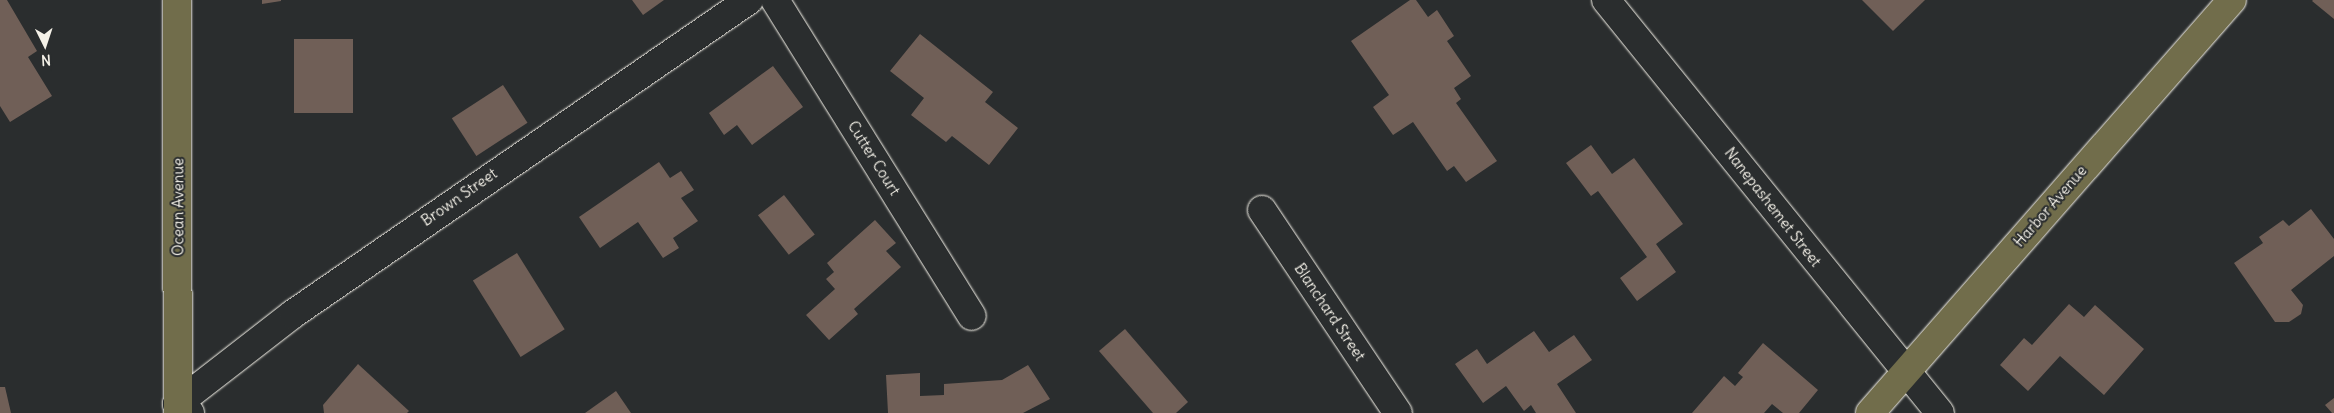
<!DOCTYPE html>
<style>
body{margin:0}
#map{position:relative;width:2334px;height:413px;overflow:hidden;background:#2a2d2e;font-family:Delius,sans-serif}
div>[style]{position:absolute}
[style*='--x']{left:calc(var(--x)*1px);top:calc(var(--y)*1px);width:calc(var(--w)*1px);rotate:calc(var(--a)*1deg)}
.building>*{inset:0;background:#705f57;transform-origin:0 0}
.roads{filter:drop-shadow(0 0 1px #f4f1e8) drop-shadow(0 0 1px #f4f1e8)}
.minor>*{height:28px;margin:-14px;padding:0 14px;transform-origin:14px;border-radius:14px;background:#2a2d2e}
.major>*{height:28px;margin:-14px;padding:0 14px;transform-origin:14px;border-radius:14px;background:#716d4b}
span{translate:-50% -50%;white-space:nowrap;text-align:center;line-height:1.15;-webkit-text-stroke:4px #2a2d2e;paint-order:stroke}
.street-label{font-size:15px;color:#f4f1e8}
.north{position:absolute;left:20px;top:20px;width:50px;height:50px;-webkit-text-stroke:4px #2a2d2e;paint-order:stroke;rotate:176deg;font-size:14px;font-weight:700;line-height:20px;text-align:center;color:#f4f1e8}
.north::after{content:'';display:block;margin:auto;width:18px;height:22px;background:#f4f1e8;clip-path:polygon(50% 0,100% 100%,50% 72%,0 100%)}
</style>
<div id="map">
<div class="building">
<i style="clip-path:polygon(0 0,7px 0,37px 51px,28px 57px,52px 96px,10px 122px,0 106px)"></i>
<i style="clip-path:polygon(262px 0,281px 0,281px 1px,262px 4px)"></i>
<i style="clip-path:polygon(632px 0,664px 0,643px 15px)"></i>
<i style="clip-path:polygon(1410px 0,1416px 0,1428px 17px,1437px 10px,1454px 36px,1447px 41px,1471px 76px,1454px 88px,1461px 99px,1456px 103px,1497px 161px,1466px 182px,1454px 166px,1447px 171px,1413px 122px,1393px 135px,1373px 107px,1389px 95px,1351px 41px)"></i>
<i style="clip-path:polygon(1862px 0,1925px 0,1893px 31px)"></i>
<i style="clip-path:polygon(2313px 0,2334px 0,2334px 19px,2312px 1px)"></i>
<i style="clip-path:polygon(920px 34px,993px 92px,985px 102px,1018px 128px,989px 165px,952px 136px,946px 142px,911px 115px,924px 98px,890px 71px)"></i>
<i style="left:294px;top:39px;width:59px;height:74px"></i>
<i style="clip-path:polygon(773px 66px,803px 107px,752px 145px,737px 125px,724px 135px,709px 113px)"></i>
<i style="left:503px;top:85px;width:45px;height:61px;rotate:57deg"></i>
<i style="clip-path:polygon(1591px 145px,1612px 174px,1634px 158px,1683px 224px,1656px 244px,1676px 272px,1637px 301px,1620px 278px,1647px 257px,1598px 191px,1591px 196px,1566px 163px)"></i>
<i style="clip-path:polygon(659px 162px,670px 178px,681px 171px,694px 190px,681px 198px,698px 221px,673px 238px,679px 248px,663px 258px,638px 222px,600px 248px,579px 217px)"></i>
<i style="left:784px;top:195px;width:50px;height:33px;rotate:52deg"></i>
<i style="clip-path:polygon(2311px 209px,2334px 239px,2334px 256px,2291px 290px,2303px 305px,2301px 314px,2289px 322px,2275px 322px,2234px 263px,2263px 243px,2259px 237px,2283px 220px,2289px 226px)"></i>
<i style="clip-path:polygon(875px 220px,896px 243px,886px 251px,901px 267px,854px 309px,858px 314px,829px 340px,806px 315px,835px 289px,826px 279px,834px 272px,827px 263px)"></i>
<i style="left:517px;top:253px;width:90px;height:52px;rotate:58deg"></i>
<i style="clip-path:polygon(2069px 304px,2084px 317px,2095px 305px,2144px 349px,2104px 395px,2060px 356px,2028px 391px,2000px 365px,2024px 338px,2032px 345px)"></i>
<i style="clip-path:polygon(1125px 329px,1188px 402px,1176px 413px,1153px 413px,1099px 351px)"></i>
<i style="clip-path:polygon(1534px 331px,1549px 352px,1574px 335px,1592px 360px,1557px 384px,1576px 413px,1536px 413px,1531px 405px,1524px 411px,1506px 386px,1483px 403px,1455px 364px,1477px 349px,1487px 364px)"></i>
<i style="clip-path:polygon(1763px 343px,1818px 390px,1799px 413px,1783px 413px,1772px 404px,1764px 413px,1692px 413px,1724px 376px,1735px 386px,1743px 377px,1738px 373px)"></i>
<i style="clip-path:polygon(358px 364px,409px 411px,407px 413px,324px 413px,323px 405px)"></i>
<i style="clip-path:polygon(1028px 365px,1050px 399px,1023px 413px,888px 413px,886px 375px,920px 373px,920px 396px,944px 395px,944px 384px,1002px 380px)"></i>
<i style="clip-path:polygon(0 387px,5px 387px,11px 413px,0 413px)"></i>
<i style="clip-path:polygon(616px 391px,631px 413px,585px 413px)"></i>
<i style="clip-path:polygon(2334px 398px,2334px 413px,2332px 413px,2325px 405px)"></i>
</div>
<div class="roads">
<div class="minor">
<i style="--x:775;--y:0;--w:372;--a:58.1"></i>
<i style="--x:1606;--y:0;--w:531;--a:51.04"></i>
<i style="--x:1262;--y:210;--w:244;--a:56.2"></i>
<i style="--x:190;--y:413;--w:16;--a:-145"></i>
<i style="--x:177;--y:404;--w:147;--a:-37.8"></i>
<i style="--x:293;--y:314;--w:554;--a:-34.55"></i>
</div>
<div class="major">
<i style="--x:177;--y:0;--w:413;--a:89.9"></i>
<i style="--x:1870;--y:413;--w:549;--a:-48.77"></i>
</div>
</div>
<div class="street-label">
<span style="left:874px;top:158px;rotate:58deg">Cutter Court</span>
<span style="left:459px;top:197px;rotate:-35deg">Brown Street</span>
<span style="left:2050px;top:206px;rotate:-49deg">Harbor Avenue</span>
<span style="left:178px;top:207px;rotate:-90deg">Ocean Avenue</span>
<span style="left:1773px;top:207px;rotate:52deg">Nanepashemet Street</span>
<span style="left:1330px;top:312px;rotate:56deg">Blanchard Street</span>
</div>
<div class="north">N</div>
</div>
